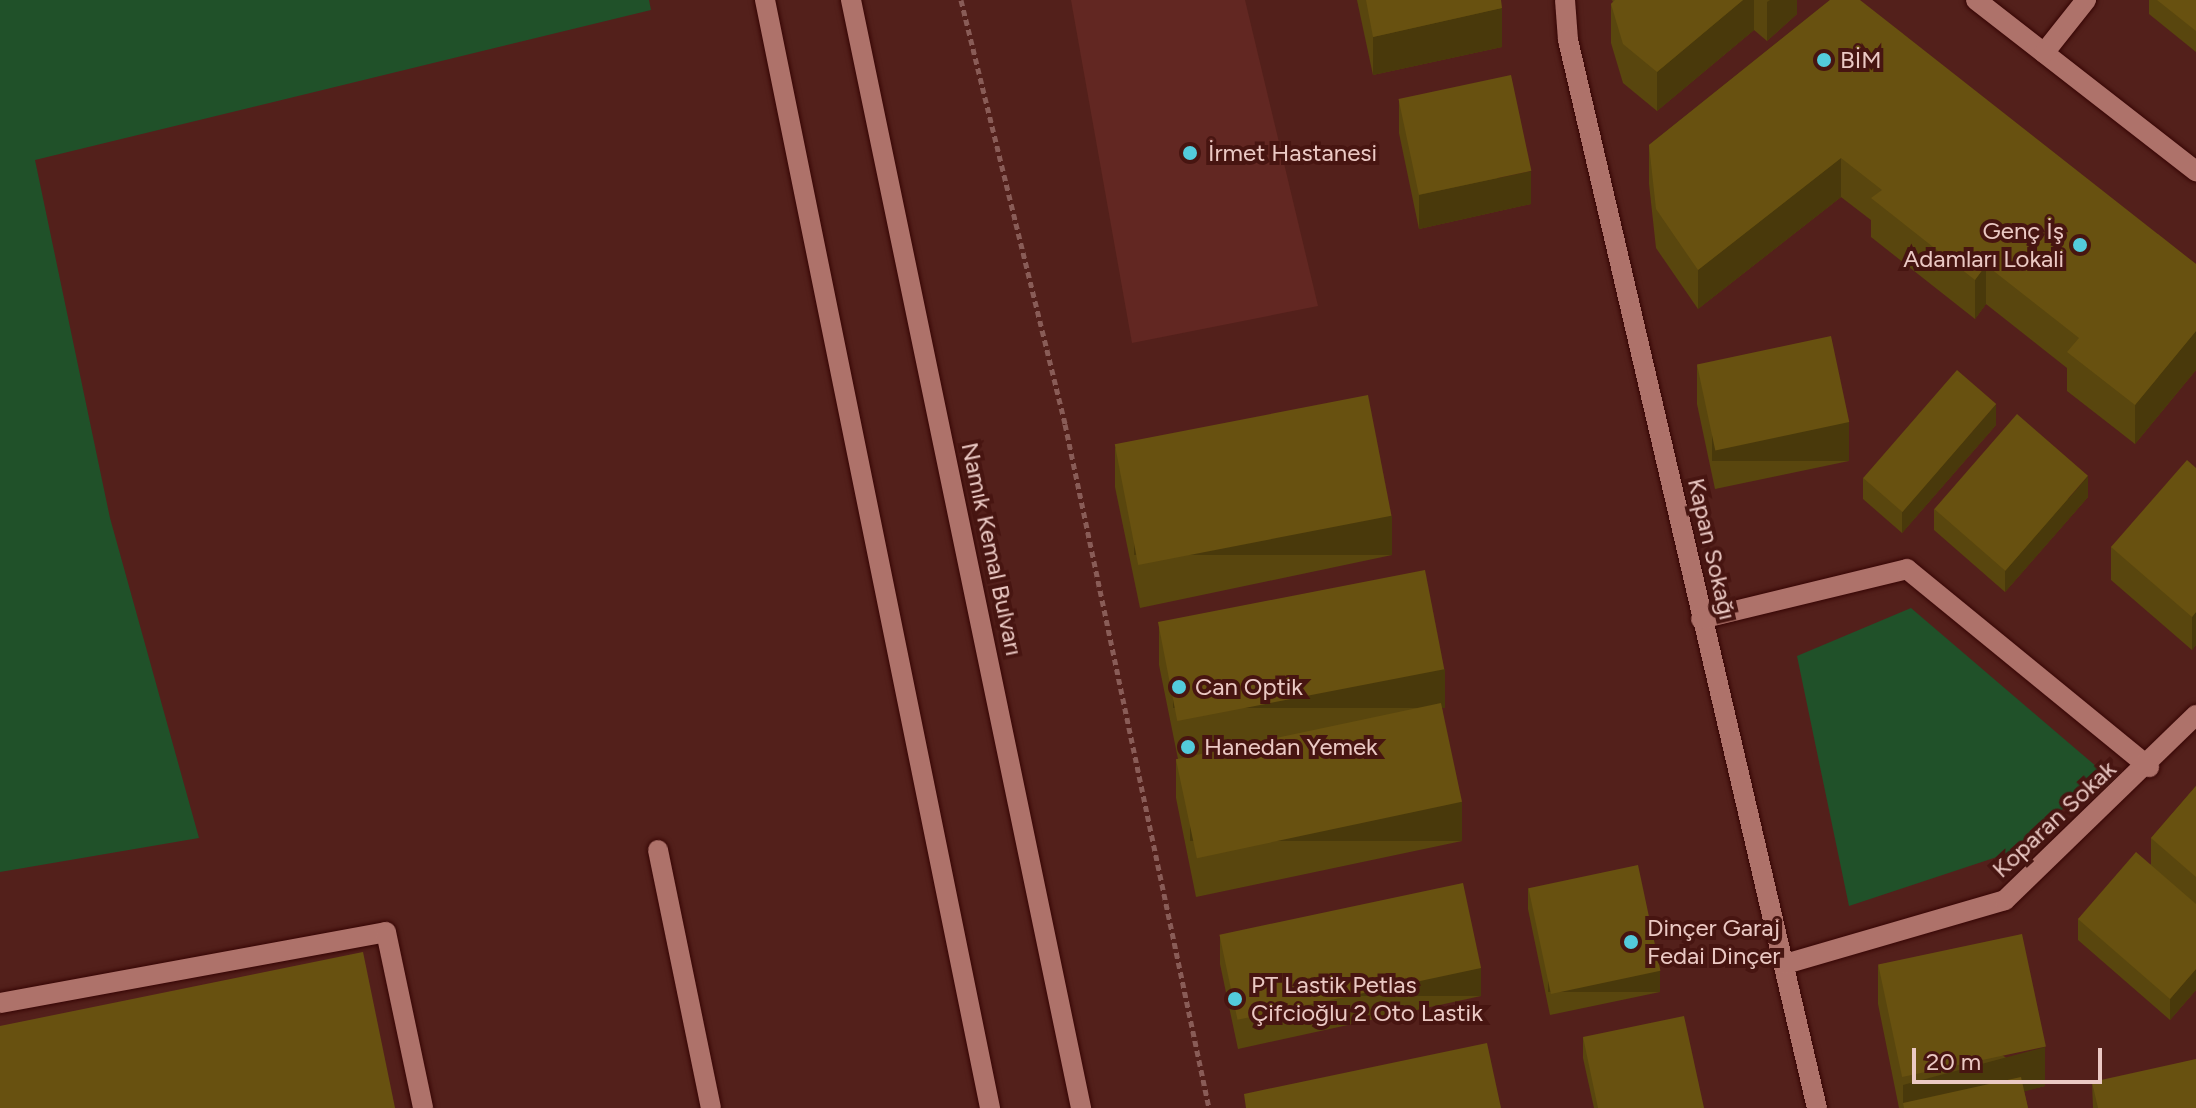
<!DOCTYPE html>
<meta charset="utf-8">
<style>
body{margin:0}
#map{position:relative;width:2196px;height:1108px;overflow:hidden;background:#53201b;font-family:Figtree,sans-serif}
div>[style]{position:absolute}
[style*='--x']{left:calc(var(--x)*1px);top:calc(var(--y)*1px);width:calc(var(--w)*1px);rotate:calc(var(--a)*1deg)}
.built>*{inset:0;background:#622722}
.green>*{inset:0;background:#205129}
.path>*{height:5px;margin-top:-2.5px;transform-origin:0;background:repeating-linear-gradient(90deg,#895c57 0 6px,transparent 0 10px)}
.roads{filter:drop-shadow(0 0 2px #360504) drop-shadow(0 0 2px #360504)}
.service>*{height:20px;margin:-10px;padding:0 10px;transform-origin:10px;border-radius:10px;background:#ae726a}
.minor>*{height:20px;margin:-10px;padding:0 10px;transform-origin:10px;border-radius:10px;background:#ae726a}
.secondary>*{height:20px;margin:-10px;padding:0 10px;transform-origin:10px;border-radius:10px;background:#ae726a}
.wall>*{inset:0;background:#59460e}
.shaded-wall>*{inset:0;background:#49390b;transform-origin:0 0}
.building>*{inset:0;background:#685110;transform-origin:0 0}
.dots>*{width:22px;height:22px;translate:-50% -50%;box-sizing:border-box;border:4px solid #471511;border-radius:50%}
span{translate:-50% -50%;white-space:nowrap;text-align:center;line-height:1.15;-webkit-text-stroke:8px #471511;paint-order:stroke}
.poi-label{font-size:24px;color:#ebc9c4}
.left{translate:0 -50%;text-align:left}
.right{translate:-100% -50%;text-align:right}
.street-label{font-size:24px;color:#ebc9c4}
.scale{position:absolute;left:1912px;top:1048px;width:190px;height:36px;box-sizing:border-box;border:4px solid #ebc9c4;border-top:0;padding-left:10px;font-size:24px;line-height:28px;white-space:nowrap;color:#ebc9c4;-webkit-text-stroke:6px #471511;paint-order:stroke}
</style>
<div id="map">
<div class="built">
<i style="clip-path:polygon(1071px 0,1245px 0,1318px 306px,1132px 343px)"></i>
</div>
<div class="green">
<i style="clip-path:polygon(0 0,649px 0,651px 10px,35px 160px,110px 518px,199px 838px,0 872px)"></i>
<i style="clip-path:polygon(1911px 608px,2104px 773px,2015px 851px,1849px 906px,1797px 656px)"></i>
</div>
<div class="path">
<i style="--x:961;--y:0;--w:437;--a:76.2"></i>
<i style="--x:1065;--y:424;--w:699;--a:78.11"></i>
</div>
<div class="roads">
<div class="service">
<i style="--x:658;--y:850;--w:263;--a:78.4"></i>
<i style="--x:0;--y:1003;--w:392;--a:-10.4"></i>
<i style="--x:386;--y:932;--w:180;--a:78.1"></i>
</div>
<div class="minor">
<i style="--x:1565;--y:0;--w:40;--a:85.7"></i>
<i style="--x:1568;--y:40;--w:1097;--a:76.88"></i>
<i style="--x:1976;--y:0;--w:279;--a:37.9"></i>
<i style="--x:2044;--y:53;--w:68;--a:-51.6"></i>
<i style="--x:1701;--y:619;--w:212;--a:-13.6"></i>
<i style="--x:1907;--y:569;--w:313;--a:39.3"></i>
<i style="--x:1785;--y:964;--w:229;--a:-16.2"></i>
<i style="--x:2005;--y:900;--w:266;--a:-44.1"></i>
</div>
<div class="secondary">
<i style="--x:765;--y:0;--w:1131;--a:78.52"></i>
<i style="--x:851;--y:0;--w:1132;--a:78.27"></i>
</div>
</div>
<div class="wall">
<i style="clip-path:polygon(1357px 0,1501px 0,1502px 47px,1373px 75px)"></i>
<i style="clip-path:polygon(1612px 0,1797px 0,1797px 14px,1767px 41px,1754px 30px,1657px 111px,1623px 83px,1611px 43px,1611px 4px,1613px 2px)"></i>
<i style="clip-path:polygon(1830px 0,2196px 264px,2196px 370px,2135px 444px,2067px 391px,2067px 368px,1986px 304px,1975px 319px,1871px 237px,1871px 220px,1841px 197px,1698px 309px,1656px 248px,1649px 184px,1649px 145px)"></i>
<i style="clip-path:polygon(2149px 0,2196px 0,2196px 52px,2149px 14px)"></i>
<i style="clip-path:polygon(1399px 99px,1531px 204px,1419px 229px,1399px 133px)"></i>
<i style="clip-path:polygon(1697px 365px,1849px 461px,1715px 489px,1697px 404px)"></i>
<i style="clip-path:polygon(1996px 425px,1902px 533px,1863px 499px,1863px 478px)"></i>
<i style="clip-path:polygon(1115px 448px,1392px 555px,1140px 608px,1115px 487px)"></i>
<i style="clip-path:polygon(2196px 468px,2196px 645px,2192px 650px,2111px 580px,2111px 547px)"></i>
<i style="clip-path:polygon(2088px 497px,2005px 592px,1934px 530px,1934px 509px)"></i>
<i style="clip-path:polygon(1159px 626px,1445px 708px,1442px 708px,1462px 841px,1196px 897px,1176px 798px,1176px 759px,1178px 759px,1159px 665px)"></i>
<i style="clip-path:polygon(2196px 786px,2196px 990px,2170px 1020px,2078px 940px,2078px 919px,2151px 864px,2151px 838px)"></i>
<i style="clip-path:polygon(1528px 888px,1660px 992px,1550px 1015px,1528px 909px)"></i>
<i style="clip-path:polygon(1220px 936px,1481px 996px,1238px 1049px,1220px 964px)"></i>
<i style="clip-path:polygon(1878px 965px,2045px 1086px,2024px 1091px,2028px 1108px,1899px 1108px,1878px 1004px)"></i>
<i style="clip-path:polygon(1583px 1037px,1704px 1108px,1594px 1108px,1583px 1058px)"></i>
<i style="clip-path:polygon(2092px 1082px,2196px 1108px,2093px 1108px)"></i>
</div>
<div class="shaded-wall">
<i style="clip-path:polygon(1743px 0,1754px 0,1754px 30px,1657px 111px,1657px 72px)"></i>
<i style="clip-path:polygon(1770px 0,1797px 0,1797px 14px,1767px 41px,1767px 2px)"></i>
<i style="clip-path:polygon(1502px 8px,1502px 47px,1373px 75px,1373px 37px)"></i>
<i style="clip-path:polygon(1841px 158px,1841px 197px,1698px 309px,1698px 270px)"></i>
<i style="clip-path:polygon(1531px 171px,1531px 204px,1419px 229px,1419px 195px)"></i>
<i style="clip-path:polygon(1986px 265px,1986px 304px,1975px 319px,1975px 280px)"></i>
<i style="clip-path:polygon(2196px 331px,2196px 370px,2135px 444px,2135px 405px)"></i>
<i style="clip-path:polygon(1996px 404px,1996px 425px,1902px 533px,1902px 512px)"></i>
<i style="left:1849px;top:422px;width:39px;height:137px;rotate:90deg"></i>
<i style="clip-path:polygon(2088px 476px,2088px 497px,2005px 592px,2005px 571px)"></i>
<i style="left:1392px;top:516px;width:39px;height:258px;rotate:90deg"></i>
<i style="clip-path:polygon(2196px 612px,2196px 645px,2192px 650px,2192px 617px)"></i>
<i style="left:1445px;top:669px;width:39px;height:272px;rotate:90deg"></i>
<i style="left:1462px;top:802px;width:39px;height:272px;rotate:90deg"></i>
<i style="left:1481px;top:968px;width:28px;height:249px;rotate:90deg"></i>
<i style="clip-path:polygon(2196px 969px,2196px 990px,2170px 1020px,2170px 999px)"></i>
<i style="left:1660px;top:971px;width:21px;height:112px;rotate:90deg"></i>
<i style="clip-path:polygon(2045px 1047px,2045px 1086px,1962px 1108px,1903px 1103px,1903px 1085px)"></i>
</div>
<div class="building">
<i style="clip-path:polygon(1366px 0,1501px 0,1502px 8px,1373px 37px)"></i>
<i style="clip-path:polygon(1615px 0,1743px 0,1657px 72px,1623px 44px,1611px 4px)"></i>
<i style="clip-path:polygon(1830px 0,1860px 0,2196px 264px,2196px 331px,2135px 405px,2067px 352px,2079px 338px,1986px 265px,1975px 280px,1871px 198px,1882px 190px,1841px 158px,1698px 270px,1656px 209px,1649px 145px)"></i>
<i style="clip-path:polygon(2157px 0,2196px 0,2196px 31px)"></i>
<i style="left:1511px;top:75px;width:98px;height:115px;rotate:78deg"></i>
<i style="left:1831px;top:336px;width:88px;height:137px;rotate:78deg"></i>
<i style="left:1957px;top:370px;width:52px;height:143px;rotate:41deg"></i>
<i style="left:1368px;top:395px;width:123px;height:258px;rotate:79deg"></i>
<i style="left:2017px;top:414px;width:94px;height:126px;rotate:41deg"></i>
<i style="clip-path:polygon(2187px 460px,2196px 468px,2196px 612px,2192px 617px,2111px 547px)"></i>
<i style="left:1425px;top:570px;width:101px;height:272px;rotate:79deg"></i>
<i style="left:1441px;top:703px;width:101px;height:271px;rotate:78deg"></i>
<i style="clip-path:polygon(2196px 786px,2196px 877px,2151px 838px)"></i>
<i style="clip-path:polygon(2136px 852px,2196px 904px,2196px 969px,2170px 999px,2078px 919px)"></i>
<i style="left:1638px;top:865px;width:108px;height:112px;rotate:78deg"></i>
<i style="left:1463px;top:883px;width:87px;height:249px;rotate:78deg"></i>
<i style="left:2022px;top:934px;width:115px;height:147px;rotate:78deg"></i>
<i style="clip-path:polygon(363px 952px,395px 1108px,0 1108px,0 1026px)"></i>
<i style="clip-path:polygon(1684px 1016px,1704px 1108px,1598px 1108px,1583px 1037px)"></i>
<i style="clip-path:polygon(1487px 1043px,1501px 1108px,1246px 1108px,1244px 1094px)"></i>
<i style="clip-path:polygon(2196px 1059px,2196px 1108px,2098px 1108px,2092px 1082px)"></i>
<i style="clip-path:polygon(2021px 1077px,2028px 1108px,1904px 1108px,1903px 1103px)"></i>
</div>
<div class="dots">
<i style="left:1824px;top:60px;background:#53cbdb"></i>
<i style="left:1190px;top:153px;background:#53cbdb"></i>
<i style="left:2080px;top:245px;background:#53cbdb"></i>
<i style="left:1179px;top:687px;background:#53cbdb"></i>
<i style="left:1188px;top:747px;background:#53cbdb"></i>
<i style="left:1631px;top:942px;background:#53cbdb"></i>
<i style="left:1235px;top:999px;background:#53cbdb"></i>
</div>
<div class="poi-label">
<span class="left" style="left:1840px;top:60px">BİM</span>
<span class="left" style="left:1208px;top:153px">İrmet Hastanesi</span>
<span class="right" style="left:2064px;top:245px">Genç İş<br>Adamları Lokali</span>
<span class="left" style="left:1195px;top:687px">Can Optik</span>
<span class="left" style="left:1204px;top:747px">Hanedan Yemek</span>
<span class="left" style="left:1647px;top:942px">Dinçer Garaj<br>Fedai Dinçer</span>
<span class="left" style="left:1251px;top:999px">PT Lastik Petlas<br>Çifcioğlu 2 Oto Lastik</span>
</div>
<div class="street-label">
<span style="left:992px;top:549px;rotate:78deg">Namık Kemal Bulvarı</span>
<span style="left:1712px;top:549px;rotate:77deg">Kapan Sokağı</span>
<span style="left:2054px;top:819px;rotate:-43deg">Koparan Sokak</span>
</div>
<div class="scale">20 m</div>
</div>
